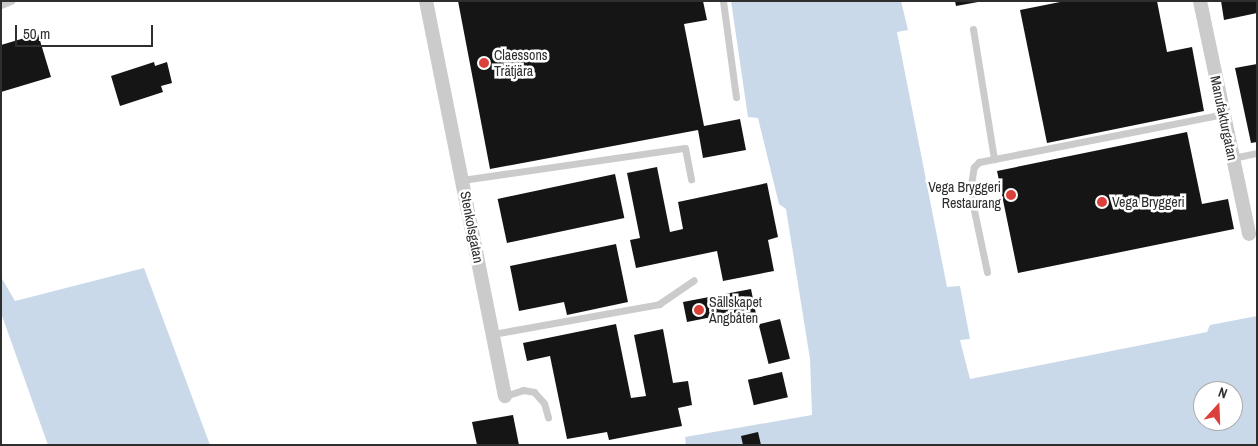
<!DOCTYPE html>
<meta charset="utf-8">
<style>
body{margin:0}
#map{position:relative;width:1258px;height:446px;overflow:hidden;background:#fff;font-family:"Archivo Narrow",sans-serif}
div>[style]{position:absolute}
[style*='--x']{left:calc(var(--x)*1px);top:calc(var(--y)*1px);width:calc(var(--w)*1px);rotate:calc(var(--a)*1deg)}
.water>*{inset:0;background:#c9d9e9}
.building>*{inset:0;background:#151515;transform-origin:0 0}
.lane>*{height:7px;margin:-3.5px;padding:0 3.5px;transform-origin:3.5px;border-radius:3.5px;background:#cbcbcb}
.street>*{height:14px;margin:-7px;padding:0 7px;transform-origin:7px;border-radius:7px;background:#cbcbcb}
.dots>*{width:14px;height:14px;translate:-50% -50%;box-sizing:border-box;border:2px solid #fff;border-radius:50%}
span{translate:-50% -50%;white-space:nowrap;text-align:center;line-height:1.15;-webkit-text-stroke:5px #fff;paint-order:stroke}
.poi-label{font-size:14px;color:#2e2e2e}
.left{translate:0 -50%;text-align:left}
.right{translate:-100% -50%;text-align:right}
.street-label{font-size:14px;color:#2e2e2e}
.frame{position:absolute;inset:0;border:2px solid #2e2e2e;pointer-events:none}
.north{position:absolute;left:1193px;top:381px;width:50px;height:50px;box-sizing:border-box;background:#fff;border:1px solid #ababab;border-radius:50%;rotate:20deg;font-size:14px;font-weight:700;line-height:20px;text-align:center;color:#2e2e2e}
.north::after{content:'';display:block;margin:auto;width:18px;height:22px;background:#da413b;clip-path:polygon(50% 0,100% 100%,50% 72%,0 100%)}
.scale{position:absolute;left:15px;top:25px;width:138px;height:22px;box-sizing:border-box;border:2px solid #2e2e2e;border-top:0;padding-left:6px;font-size:15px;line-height:18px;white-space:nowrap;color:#2e2e2e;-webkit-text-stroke:4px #fff;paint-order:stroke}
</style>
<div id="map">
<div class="water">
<i style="clip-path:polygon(evenodd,731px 1px,901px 1px,908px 30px,897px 32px,947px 287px,960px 286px,970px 339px,960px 340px,970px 379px,1207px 332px,1210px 325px,1257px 316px,1257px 445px,686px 445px,685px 437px,812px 415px,810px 359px,786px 209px,779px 204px,758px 118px,748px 117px,731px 1px,1203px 391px,1233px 391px,1233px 421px,1203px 421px,1203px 391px)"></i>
<i style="clip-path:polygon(144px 268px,210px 445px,48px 445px,1px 313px,1px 277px,15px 301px)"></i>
</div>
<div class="building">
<i style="clip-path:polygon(458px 1px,703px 1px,707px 20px,684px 24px,704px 126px,740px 119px,746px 150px,703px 158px,698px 130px,490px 169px)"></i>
<i style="clip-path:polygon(955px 1px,978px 1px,978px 2px,956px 6px)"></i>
<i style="clip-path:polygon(1065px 1px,1157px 1px,1167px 52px,1192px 47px,1204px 111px,1047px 143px,1020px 10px)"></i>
<i style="clip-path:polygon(1221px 1px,1257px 1px,1257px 13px,1224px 20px)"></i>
<i style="clip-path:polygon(38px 34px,51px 77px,1px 92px,1px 45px)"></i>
<i style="clip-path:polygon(154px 62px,155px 66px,167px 62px,172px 83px,161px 86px,163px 92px,120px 106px,111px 76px)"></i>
<i style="clip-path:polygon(1257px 64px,1257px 142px,1251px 143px,1235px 68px)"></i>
<i style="clip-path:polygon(1187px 132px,1202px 204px,1228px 199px,1234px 229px,1018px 273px,997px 171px)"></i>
<i style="clip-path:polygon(657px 167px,670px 232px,683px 229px,678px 202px,767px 183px,778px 237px,768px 240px,774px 271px,723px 281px,717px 251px,636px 268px,630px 240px,640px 238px,627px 173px)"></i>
<i style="left:615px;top:174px;width:45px;height:120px;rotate:78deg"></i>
<i style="clip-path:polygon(616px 244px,628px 302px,567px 315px,564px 302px,519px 311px,510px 266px)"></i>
<i style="clip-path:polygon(751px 289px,756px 314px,718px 321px,717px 316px,687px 322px,683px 302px)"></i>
<i style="left:780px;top:319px;width:41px;height:22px;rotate:76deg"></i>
<i style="clip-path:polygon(616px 324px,631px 398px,646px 396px,634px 335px,663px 329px,673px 383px,688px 381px,692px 405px,678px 408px,682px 426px,609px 440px,607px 432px,567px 439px,550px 356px,527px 361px,523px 343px)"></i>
<i style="left:782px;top:372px;width:26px;height:35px;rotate:77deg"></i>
<i style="clip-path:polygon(513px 415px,519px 445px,477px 445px,472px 422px)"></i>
<i style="clip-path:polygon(758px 432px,761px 445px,743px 445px,741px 436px)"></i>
</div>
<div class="lane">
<i style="--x:723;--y:1;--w:97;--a:82.3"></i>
<i style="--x:1;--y:5;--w:11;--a:-22"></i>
<i style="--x:973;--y:29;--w:132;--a:80.8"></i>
<i style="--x:1233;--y:158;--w:25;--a:-12"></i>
<i style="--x:462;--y:180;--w:225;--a:-8.2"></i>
<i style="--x:685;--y:148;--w:32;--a:79"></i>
<i style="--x:987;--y:272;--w:83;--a:-101.9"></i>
<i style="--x:970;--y:191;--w:24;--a:-81"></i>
<i style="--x:974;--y:167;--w:7;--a:-45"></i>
<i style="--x:979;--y:162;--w:249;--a:-11.1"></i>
<i style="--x:493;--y:334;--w:169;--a:-10.2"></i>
<i style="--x:659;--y:304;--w:42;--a:-34.4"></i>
<i style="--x:505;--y:396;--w:19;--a:-18"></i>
<i style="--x:523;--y:390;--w:11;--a:10"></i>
<i style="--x:534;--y:392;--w:15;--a:48"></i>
<i style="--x:544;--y:403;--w:15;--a:74"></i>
</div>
<div class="street">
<i style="--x:426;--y:1;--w:403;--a:78.7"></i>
<i style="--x:1200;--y:1;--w:238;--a:78.1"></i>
</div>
<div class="dots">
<i style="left:484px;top:63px;background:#da413b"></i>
<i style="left:1011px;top:195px;background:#da413b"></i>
<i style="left:1102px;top:202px;background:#da413b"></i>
<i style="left:699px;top:310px;background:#da413b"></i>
</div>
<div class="poi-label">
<span class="left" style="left:494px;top:63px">Claessons<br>Trätjära</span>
<span class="right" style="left:1001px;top:195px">Vega Bryggeri<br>Restaurang</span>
<span class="left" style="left:1112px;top:202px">Vega Bryggeri</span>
<span class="left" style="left:709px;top:310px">Sällskapet<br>Ångbåten</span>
</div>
<div class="street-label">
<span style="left:1224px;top:118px;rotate:78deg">Manufakturgatan</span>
<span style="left:472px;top:227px;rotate:79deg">Stenkolsgatan</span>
</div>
<div class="frame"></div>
<div class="north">N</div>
<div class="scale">50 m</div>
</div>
